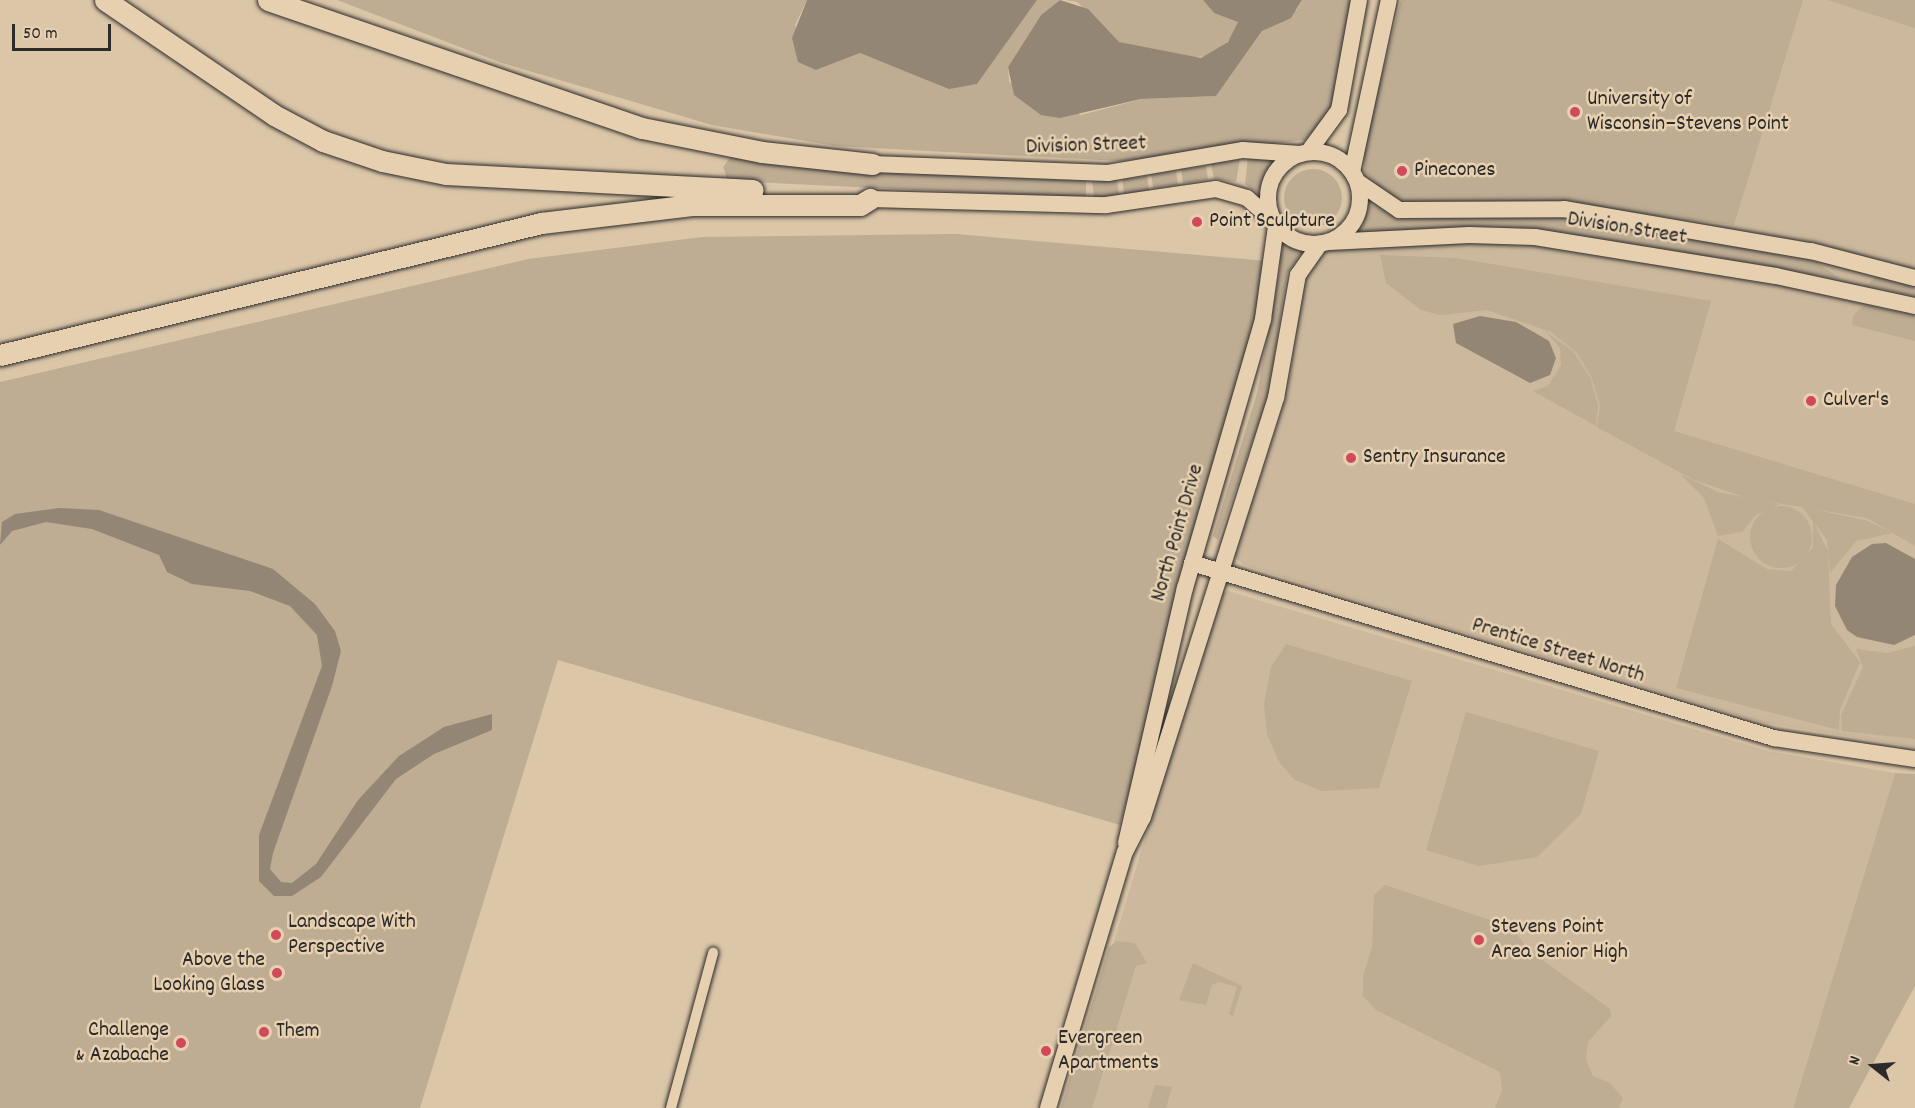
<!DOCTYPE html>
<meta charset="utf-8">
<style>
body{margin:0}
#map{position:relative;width:1915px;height:1108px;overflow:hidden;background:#dcc6a8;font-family:Dekko,sans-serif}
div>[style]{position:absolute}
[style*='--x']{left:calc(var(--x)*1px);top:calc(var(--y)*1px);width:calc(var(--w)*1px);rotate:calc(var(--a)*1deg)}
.built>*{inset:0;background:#ccb89d}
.green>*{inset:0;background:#beac93;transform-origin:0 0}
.round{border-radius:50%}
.water>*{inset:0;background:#938675}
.roads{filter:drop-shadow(0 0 2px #2b2b2b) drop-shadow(0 0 2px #2b2b2b)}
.street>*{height:10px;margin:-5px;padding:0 5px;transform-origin:5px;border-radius:5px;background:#e7d0b0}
.secondary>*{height:16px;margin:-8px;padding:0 8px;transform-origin:8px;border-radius:8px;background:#e7d0b0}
.secondary>.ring{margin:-8px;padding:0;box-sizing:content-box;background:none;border:16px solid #e7d0b0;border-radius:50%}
.highway>*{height:21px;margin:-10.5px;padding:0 10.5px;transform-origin:10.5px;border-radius:10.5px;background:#e7d0b0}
.dots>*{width:16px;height:16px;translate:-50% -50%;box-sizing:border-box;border:3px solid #e7d0b0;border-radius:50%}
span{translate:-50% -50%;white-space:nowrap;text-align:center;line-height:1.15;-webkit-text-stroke:5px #e7d0b0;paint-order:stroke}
.poi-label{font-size:22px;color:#2b2b2b}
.left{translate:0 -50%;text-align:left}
.right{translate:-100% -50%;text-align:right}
.street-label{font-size:22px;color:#2b2b2b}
.north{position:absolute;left:1843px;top:1036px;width:60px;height:60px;-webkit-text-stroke:4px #e7d0b0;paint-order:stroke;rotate:287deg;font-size:16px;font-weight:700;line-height:24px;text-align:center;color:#2b2b2b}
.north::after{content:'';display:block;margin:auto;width:21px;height:27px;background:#2b2b2b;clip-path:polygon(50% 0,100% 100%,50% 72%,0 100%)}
.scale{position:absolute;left:12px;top:24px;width:99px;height:27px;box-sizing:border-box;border:3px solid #2b2b2b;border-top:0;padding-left:8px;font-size:18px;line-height:21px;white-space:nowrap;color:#2b2b2b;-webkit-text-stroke:4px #e7d0b0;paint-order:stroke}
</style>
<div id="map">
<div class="built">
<i style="clip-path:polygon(evenodd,1413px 0,1915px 0,1915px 747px,1760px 722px,1365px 603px,1244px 565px,1234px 557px,1286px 398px,1306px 276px,1324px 252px,1355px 231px,1361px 218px,1365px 172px,1413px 0,1509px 197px,1699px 221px,1559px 204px,1433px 200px,1509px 197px)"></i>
<i style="clip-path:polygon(1228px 591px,1768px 751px,1895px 773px,1793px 1108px,1064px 1108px,1184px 709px,1222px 593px)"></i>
</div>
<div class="green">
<i style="clip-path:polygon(337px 0,807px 0,795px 25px,816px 70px,860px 53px,949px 88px,977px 84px,1037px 0,1060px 0,1041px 15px,1008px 67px,1009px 82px,1081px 115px,1142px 99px,1216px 96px,1262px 31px,1297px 10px,1302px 0,1352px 0,1336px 93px,1328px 114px,1305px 140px,1120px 161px,835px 146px,712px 125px,502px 63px)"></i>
<i style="clip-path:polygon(1066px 0,1203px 0,1214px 13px,1238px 21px,1234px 36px,1210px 56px,1184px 58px,1119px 42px,1077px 2px)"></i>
<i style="clip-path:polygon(1401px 0,1803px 0,1734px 225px,1559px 204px,1407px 202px,1386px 193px,1365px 172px,1363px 151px)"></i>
<i style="clip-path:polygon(1827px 0,1915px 0,1915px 28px)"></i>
<i style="clip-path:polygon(733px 154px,882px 172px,1086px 181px,1086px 198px,728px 181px,723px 167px)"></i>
<i style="clip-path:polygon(1248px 157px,1277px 157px,1264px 176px,1260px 195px,1245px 184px)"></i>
<i style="clip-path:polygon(1240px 159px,1236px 182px,1214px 179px,1211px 164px)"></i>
<i style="left:1206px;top:166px;width:14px;height:25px;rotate:82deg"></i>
<i class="round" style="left:1284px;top:169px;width:58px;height:58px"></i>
<i style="left:1176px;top:171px;width:14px;height:25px;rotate:82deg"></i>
<i style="left:1147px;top:176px;width:15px;height:25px;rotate:82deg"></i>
<i style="left:1117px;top:179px;width:17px;height:25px;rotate:83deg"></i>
<i style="clip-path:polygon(1366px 202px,1402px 220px,1536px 215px,1600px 222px,1816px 262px,1841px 279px,1496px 226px,1352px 236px,1362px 223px)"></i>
<i style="clip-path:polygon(956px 234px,1267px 261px,1260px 307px,1120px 825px,558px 660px,420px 1108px,0 1108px,0 382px,528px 259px,702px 237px)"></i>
<i style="clip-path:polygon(1280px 239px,1304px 250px,1287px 274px,1268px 397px,1218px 540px,1213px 536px,1257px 393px,1280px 269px)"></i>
<i style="clip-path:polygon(1380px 255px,1456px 258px,1711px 301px,1674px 431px,1915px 504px,1915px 546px,1867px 518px,1747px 498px,1692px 479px,1597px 427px,1600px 405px,1591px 376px,1576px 352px,1551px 332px,1487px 310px,1440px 315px,1421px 310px,1386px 283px)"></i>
<i style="clip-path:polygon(1876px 277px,1915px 285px,1915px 297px,1867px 285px)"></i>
<i style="clip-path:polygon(1865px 305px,1915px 316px,1915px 341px,1852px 325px,1854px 314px)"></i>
<i style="clip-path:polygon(1545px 331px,1573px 351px,1590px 377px,1598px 405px,1596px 426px,1533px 391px,1548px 386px,1561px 365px,1560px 348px)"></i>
<i style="clip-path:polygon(1680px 474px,1718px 492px,1779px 504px,1756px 515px,1742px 532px,1718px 536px,1704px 498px)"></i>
<i class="round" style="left:1750px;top:506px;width:62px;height:62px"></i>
<i style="clip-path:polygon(1802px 507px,1865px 520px,1893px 533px,1856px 541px,1830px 573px,1827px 540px)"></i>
<i style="clip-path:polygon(1813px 521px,1828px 551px,1831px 624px,1860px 662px,1840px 710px,1839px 730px,1676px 688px,1718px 539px,1767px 569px,1791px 571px,1813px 547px)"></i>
<i style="clip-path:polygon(1286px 644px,1412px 681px,1379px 788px,1322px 791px,1295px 780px,1279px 762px,1267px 734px,1264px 704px,1271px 667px)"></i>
<i style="clip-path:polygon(1915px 646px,1915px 739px,1842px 731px,1841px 715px,1863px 667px,1856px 649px,1887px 653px)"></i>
<i style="clip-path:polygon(1466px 712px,1599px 751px,1581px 814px,1537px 857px,1479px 866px,1426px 850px)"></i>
<i style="clip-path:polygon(1895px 773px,1915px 774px,1915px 986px,1849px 1108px,1793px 1108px)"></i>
<i style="clip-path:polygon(1385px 885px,1511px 927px,1529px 950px,1610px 1009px,1611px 1016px,1588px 1042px,1586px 1060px,1593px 1076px,1610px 1083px,1623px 1098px,1619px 1108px,1495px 1108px,1502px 1090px,1500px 1072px,1376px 1010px,1363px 996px,1363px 976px,1372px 947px,1374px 895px)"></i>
<i style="clip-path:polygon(1117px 941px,1135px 943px,1147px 963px,1136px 966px,1092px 1108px,1061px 1108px,1109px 947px)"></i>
<i style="clip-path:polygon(1193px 963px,1242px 986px,1233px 1016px,1229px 1014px,1237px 987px,1219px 982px,1212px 985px,1206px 1005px,1179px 1000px)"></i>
<i style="clip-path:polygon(1155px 1085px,1172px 1087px,1166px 1108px,1148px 1108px)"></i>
</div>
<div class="water">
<i style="clip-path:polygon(807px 0,1037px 0,977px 84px,949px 89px,860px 53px,816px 70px,798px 62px,792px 38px)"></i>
<i style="clip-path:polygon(1060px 0,1088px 9px,1119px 42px,1201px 58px,1228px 42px,1238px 22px,1214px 13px,1203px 0,1302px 0,1291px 18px,1262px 31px,1216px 96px,1141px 99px,1060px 118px,1041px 115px,1014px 95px,1008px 67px,1041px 15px)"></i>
<i style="clip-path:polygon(1480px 316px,1516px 322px,1549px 341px,1556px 358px,1550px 375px,1530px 383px,1456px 343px,1453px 324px)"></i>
<i style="clip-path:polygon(59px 508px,99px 510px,273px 569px,315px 604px,335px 631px,341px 651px,332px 686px,273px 853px,270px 869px,281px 882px,292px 883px,316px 864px,358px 800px,399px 756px,444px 727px,492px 714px,492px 730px,434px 754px,396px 779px,321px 877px,292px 896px,274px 896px,259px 881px,259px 835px,322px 666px,317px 635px,290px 606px,250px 591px,192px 584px,167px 572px,159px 555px,92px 529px,46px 522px,12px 531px,0 545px,2px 522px,15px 514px)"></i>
<i style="clip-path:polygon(1886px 543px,1915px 559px,1915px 635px,1894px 645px,1857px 637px,1847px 630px,1835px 606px,1836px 585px,1852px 557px,1872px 544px)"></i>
</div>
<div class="roads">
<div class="street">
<i style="--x:671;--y:1108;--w:161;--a:-74.8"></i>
</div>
<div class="secondary">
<i style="--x:1309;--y:151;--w:51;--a:-53.8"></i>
<i style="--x:1339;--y:110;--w:112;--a:-79.7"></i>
<i class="ring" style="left:1268px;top:152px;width:76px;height:76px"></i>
<i style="--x:872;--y:164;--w:236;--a:2.2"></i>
<i style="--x:1108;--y:173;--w:137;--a:-9.7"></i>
<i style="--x:1243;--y:150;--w:57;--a:4"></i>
<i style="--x:1352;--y:172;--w:176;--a:-77.9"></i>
<i style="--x:1358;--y:182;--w:50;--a:34.3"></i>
<i style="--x:1399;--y:210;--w:165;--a:-0.3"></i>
<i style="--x:1564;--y:209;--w:251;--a:9.7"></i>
<i style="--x:1811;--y:251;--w:107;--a:14.6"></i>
<i style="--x:870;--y:199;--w:236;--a:1.5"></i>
<i style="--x:1106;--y:205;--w:111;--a:-8.3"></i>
<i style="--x:1216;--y:189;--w:32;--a:16"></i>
<i style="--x:1247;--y:198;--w:30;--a:41"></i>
<i style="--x:1329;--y:242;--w:140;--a:-2.9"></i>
<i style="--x:1469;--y:235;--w:66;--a:1.7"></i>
<i style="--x:1535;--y:237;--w:244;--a:9.2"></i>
<i style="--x:1776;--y:276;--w:142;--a:12.2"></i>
<i style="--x:1192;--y:563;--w:608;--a:16.74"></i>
<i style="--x:1774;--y:738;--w:143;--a:8.5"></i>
<i style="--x:1126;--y:843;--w:262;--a:-77"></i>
<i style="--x:1185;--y:588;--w:280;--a:-73.8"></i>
<i style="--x:1263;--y:319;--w:93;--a:-82"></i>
<i style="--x:1048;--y:1108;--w:267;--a:-73.3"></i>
<i style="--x:1125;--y:852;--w:39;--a:-63"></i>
<i style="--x:1143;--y:817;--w:440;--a:-72.4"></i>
<i style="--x:1276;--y:398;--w:125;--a:-79.9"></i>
<i style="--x:1298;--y:275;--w:38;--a:-55"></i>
</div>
<div class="highway">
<i style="--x:105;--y:0;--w:204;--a:34.2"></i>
<i style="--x:274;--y:115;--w:55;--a:28"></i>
<i style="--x:323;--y:141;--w:62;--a:18.7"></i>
<i style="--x:382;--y:161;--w:65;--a:11.5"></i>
<i style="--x:446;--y:174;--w:307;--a:3"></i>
<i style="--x:268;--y:0;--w:395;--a:18.9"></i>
<i style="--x:642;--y:128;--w:122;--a:11.3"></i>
<i style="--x:762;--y:152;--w:111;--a:6.2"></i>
<i style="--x:0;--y:355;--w:557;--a:-13.71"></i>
<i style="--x:541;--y:223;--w:152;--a:-6.8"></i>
<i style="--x:692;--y:205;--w:168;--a:0"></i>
<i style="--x:860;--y:205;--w:12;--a:-31"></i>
</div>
</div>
<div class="dots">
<i style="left:1575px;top:112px;background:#d1495b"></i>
<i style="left:1402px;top:171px;background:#d1495b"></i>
<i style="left:1197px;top:222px;background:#d1495b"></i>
<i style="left:1811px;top:401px;background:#d1495b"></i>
<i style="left:1351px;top:458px;background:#d1495b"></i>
<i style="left:276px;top:935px;background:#d1495b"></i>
<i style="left:1479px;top:940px;background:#d1495b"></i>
<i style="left:277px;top:973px;background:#d1495b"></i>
<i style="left:264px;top:1032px;background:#d1495b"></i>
<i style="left:181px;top:1043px;background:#d1495b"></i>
<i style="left:1046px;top:1051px;background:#d1495b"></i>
</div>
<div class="poi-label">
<span class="left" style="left:1587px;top:112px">University of<br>Wisconsin–Stevens Point</span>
<span class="left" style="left:1414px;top:171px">Pinecones</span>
<span class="left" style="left:1209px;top:222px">Point Sculpture</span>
<span class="left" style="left:1823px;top:401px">Culver's</span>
<span class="left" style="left:1363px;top:458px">Sentry Insurance</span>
<span class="left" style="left:288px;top:935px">Landscape With<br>Perspective</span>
<span class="left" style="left:1491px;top:940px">Stevens Point<br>Area Senior High</span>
<span class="right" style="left:265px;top:973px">Above the<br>Looking Glass</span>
<span class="right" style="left:169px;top:1043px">Challenge<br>&amp; Azabache</span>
<span class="left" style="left:276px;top:1032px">Them</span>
<span class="left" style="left:1058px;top:1051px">Evergreen<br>Apartments</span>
</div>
<div class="street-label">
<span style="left:1086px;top:146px;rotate:-2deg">Division Street</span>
<span style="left:1627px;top:229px;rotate:9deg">Division Street</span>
<span style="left:1178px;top:533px;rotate:-74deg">North Point Drive</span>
<span style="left:1558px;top:651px;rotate:17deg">Prentice Street North</span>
</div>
<div class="north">N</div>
<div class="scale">50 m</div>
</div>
